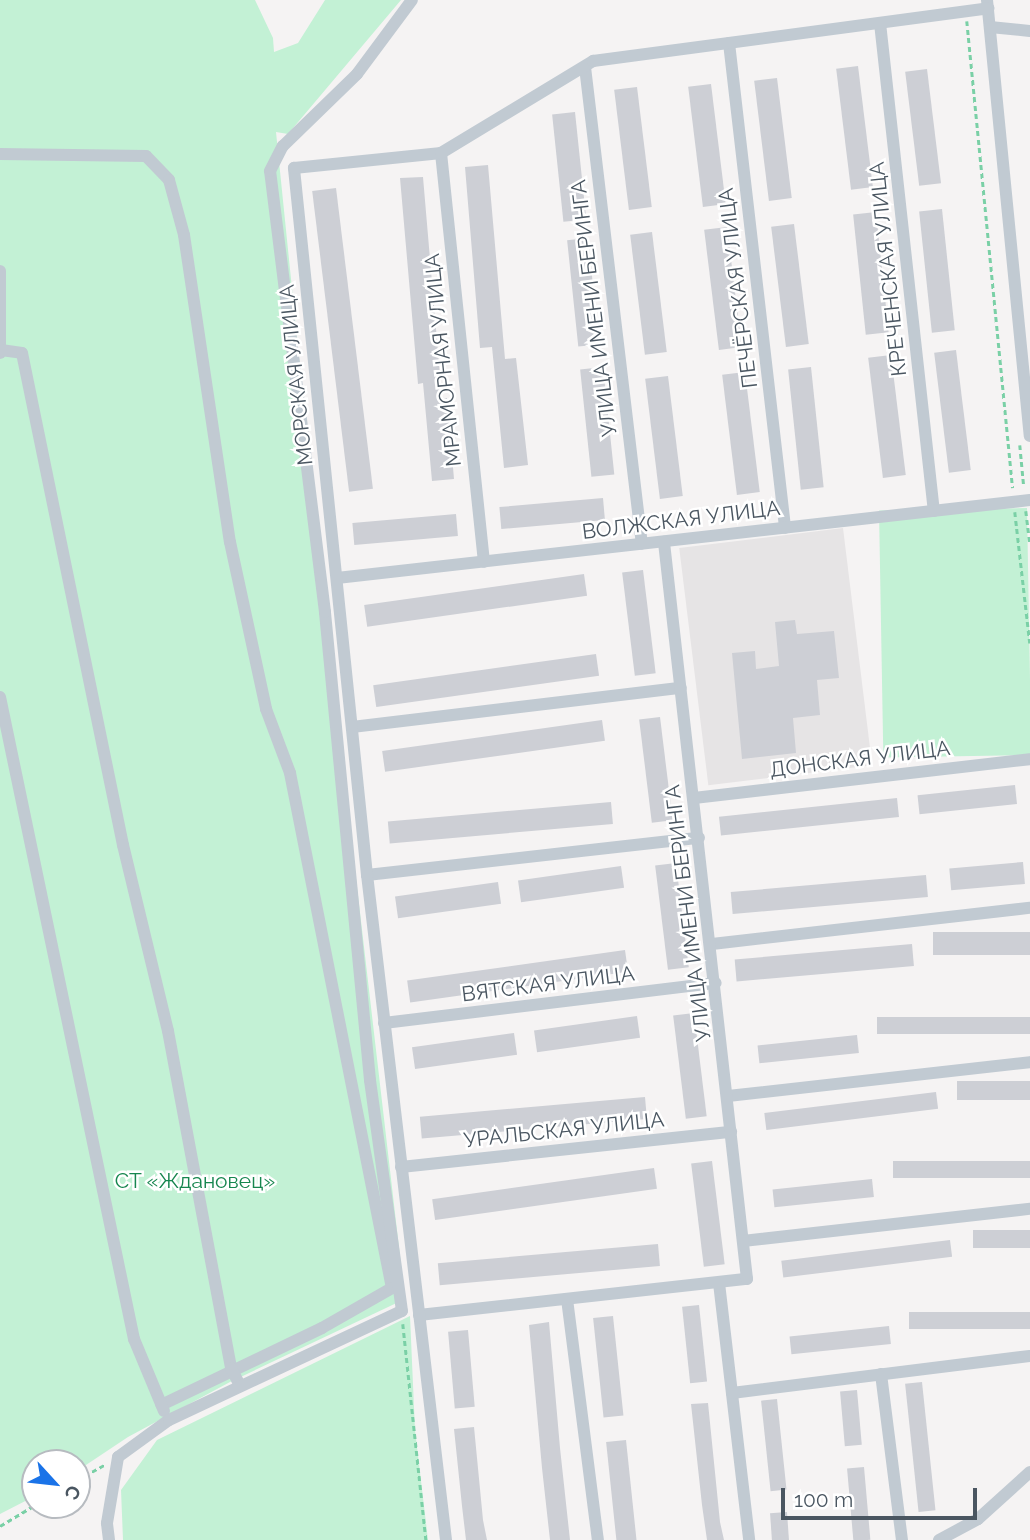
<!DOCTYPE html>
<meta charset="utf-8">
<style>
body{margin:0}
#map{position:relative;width:1030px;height:1540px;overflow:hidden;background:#f5f3f3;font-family:Raleway,sans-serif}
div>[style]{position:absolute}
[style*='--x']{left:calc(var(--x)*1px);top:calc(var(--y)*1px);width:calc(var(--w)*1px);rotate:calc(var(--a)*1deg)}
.education>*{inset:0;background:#e6e4e5;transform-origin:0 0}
.green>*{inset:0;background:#c3f1d5;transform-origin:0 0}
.building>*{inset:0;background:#cdcfd5;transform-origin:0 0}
.path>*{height:2.5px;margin-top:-1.25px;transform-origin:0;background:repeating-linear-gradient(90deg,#7ad0a6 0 5px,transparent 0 8.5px)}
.minor>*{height:12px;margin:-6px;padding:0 6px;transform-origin:6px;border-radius:6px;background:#c1cad2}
span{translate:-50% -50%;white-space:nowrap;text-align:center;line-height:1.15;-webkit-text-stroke:5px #fff;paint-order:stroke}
.street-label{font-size:21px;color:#4a5661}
.park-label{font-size:21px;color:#17864f}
.north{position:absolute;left:21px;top:1449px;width:70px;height:70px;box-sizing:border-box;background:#fff;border:2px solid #b7bbc0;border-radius:50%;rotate:117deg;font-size:19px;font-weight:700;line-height:28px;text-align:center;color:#4a5661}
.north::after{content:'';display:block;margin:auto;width:24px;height:32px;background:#1a73e8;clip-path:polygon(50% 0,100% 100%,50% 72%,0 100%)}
.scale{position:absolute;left:781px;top:1488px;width:196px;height:32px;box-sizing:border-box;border:4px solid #4a5661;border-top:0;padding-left:9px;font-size:21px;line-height:24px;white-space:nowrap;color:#4a5661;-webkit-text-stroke:5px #fff;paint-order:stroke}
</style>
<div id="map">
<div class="education">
<i style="left:843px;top:528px;width:239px;height:165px;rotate:83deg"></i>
</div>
<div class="green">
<i style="clip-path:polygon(0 0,255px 0,273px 38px,274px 52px,298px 43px,325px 0,401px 0,288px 134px,276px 132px,325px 612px,405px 1299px,230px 1382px,128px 1437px,77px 1471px,77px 1463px,35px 1463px,35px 1496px,0 1514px)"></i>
<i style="left:1027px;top:508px;width:247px;height:148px;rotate:89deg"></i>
<i style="clip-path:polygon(410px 1316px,415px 1430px,428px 1540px,123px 1540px,121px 1490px,157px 1440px)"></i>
</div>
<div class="building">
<i style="left:858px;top:66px;width:122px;height:22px;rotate:83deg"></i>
<i style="left:927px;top:69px;width:115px;height:22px;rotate:83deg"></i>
<i style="left:777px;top:78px;width:121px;height:23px;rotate:83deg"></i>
<i style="left:711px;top:84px;width:121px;height:23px;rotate:83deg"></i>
<i style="left:637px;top:87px;width:121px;height:23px;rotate:83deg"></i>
<i style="left:575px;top:112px;width:108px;height:23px;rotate:84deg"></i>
<i style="clip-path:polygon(488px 165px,505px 359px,516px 358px,528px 465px,504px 468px,492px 347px,480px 348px,465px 167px)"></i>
<i style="clip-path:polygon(423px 177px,442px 399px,447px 398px,454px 479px,432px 481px,423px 383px,418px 384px,400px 178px)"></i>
<i style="left:336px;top:188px;width:303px;height:24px;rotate:83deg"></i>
<i style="left:942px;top:209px;width:122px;height:23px;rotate:84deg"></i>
<i style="left:876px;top:212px;width:121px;height:23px;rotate:84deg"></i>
<i style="left:794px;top:224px;width:121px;height:23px;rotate:83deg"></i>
<i style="left:727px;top:227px;width:121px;height:23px;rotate:83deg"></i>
<i style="left:652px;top:232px;width:121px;height:22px;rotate:83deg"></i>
<i style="left:588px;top:238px;width:107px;height:21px;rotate:84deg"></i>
<i style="left:956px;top:350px;width:121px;height:22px;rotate:83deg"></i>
<i style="left:891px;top:355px;width:121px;height:23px;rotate:83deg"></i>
<i style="left:603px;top:367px;width:108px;height:23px;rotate:84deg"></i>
<i style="left:811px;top:367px;width:121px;height:23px;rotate:84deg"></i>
<i style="left:745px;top:372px;width:121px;height:23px;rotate:83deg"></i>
<i style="left:668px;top:376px;width:121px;height:23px;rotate:83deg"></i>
<i style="left:603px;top:498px;width:22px;height:104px;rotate:85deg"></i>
<i style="left:456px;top:514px;width:22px;height:104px;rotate:85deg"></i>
<i style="left:643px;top:570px;width:104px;height:21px;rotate:83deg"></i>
<i style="left:584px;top:574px;width:22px;height:222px;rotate:82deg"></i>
<i style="clip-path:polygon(795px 620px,797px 634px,834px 631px,839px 678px,817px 680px,820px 715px,793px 718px,796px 753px,742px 759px,732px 653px,755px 651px,756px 669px,779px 666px,775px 622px)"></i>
<i style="left:596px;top:654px;width:22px;height:225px;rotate:82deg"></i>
<i style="left:660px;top:717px;width:104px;height:21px;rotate:83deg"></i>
<i style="left:602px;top:720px;width:21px;height:222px;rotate:82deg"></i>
<i style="left:1015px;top:785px;width:19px;height:98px;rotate:84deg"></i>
<i style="left:897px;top:798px;width:19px;height:179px;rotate:84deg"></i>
<i style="left:611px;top:802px;width:22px;height:224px;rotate:85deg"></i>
<i style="left:1023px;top:862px;width:22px;height:74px;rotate:85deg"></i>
<i style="left:676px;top:863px;width:105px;height:21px;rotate:83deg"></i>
<i style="left:621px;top:866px;width:22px;height:104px;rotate:82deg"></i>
<i style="left:926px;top:875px;width:22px;height:196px;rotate:85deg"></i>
<i style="left:498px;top:882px;width:22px;height:104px;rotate:82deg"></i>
<i style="left:1030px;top:932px;width:23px;height:97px;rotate:90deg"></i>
<i style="left:912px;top:944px;width:22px;height:178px;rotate:85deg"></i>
<i style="left:625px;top:950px;width:22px;height:220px;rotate:82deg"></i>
<i style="left:694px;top:1013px;width:104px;height:21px;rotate:83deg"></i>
<i style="left:637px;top:1016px;width:22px;height:104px;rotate:82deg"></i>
<i style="left:1030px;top:1017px;width:17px;height:153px;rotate:90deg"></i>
<i style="left:514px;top:1033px;width:22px;height:103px;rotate:82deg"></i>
<i style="left:857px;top:1035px;width:18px;height:100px;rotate:84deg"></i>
<i style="left:1030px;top:1081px;width:19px;height:73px;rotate:90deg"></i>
<i style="left:936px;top:1092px;width:17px;height:173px;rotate:83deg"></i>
<i style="left:645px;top:1097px;width:22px;height:226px;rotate:85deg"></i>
<i style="left:712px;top:1161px;width:104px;height:21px;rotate:83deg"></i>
<i style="left:1030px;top:1161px;width:17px;height:137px;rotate:90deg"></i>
<i style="left:654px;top:1168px;width:21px;height:224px;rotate:82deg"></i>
<i style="left:872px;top:1179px;width:18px;height:100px;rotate:84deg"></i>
<i style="left:1030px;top:1230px;width:18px;height:57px;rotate:90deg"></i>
<i style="left:950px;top:1240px;width:17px;height:170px;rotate:83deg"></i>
<i style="left:658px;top:1244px;width:22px;height:221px;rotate:85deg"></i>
<i style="left:699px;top:1305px;width:77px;height:17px;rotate:84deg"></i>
<i style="left:1030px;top:1312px;width:17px;height:121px;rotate:90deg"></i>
<i style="left:613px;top:1316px;width:100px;height:20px;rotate:84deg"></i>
<i style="clip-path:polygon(549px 1322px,560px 1448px,570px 1540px,550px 1540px,542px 1468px,529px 1325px)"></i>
<i style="left:889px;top:1326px;width:18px;height:100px;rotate:84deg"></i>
<i style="left:468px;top:1330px;width:77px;height:20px;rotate:85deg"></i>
<i style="left:922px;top:1382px;width:129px;height:17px;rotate:84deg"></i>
<i style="left:857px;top:1390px;width:55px;height:17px;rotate:85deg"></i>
<i style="left:777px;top:1399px;width:91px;height:16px;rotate:84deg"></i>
<i style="clip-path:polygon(708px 1403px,720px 1522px,724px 1540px,707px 1540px,702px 1505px,691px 1404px)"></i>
<i style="clip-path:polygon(474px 1427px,483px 1520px,487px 1540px,466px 1540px,462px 1506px,454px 1429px)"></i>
<i style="left:626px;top:1440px;width:101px;height:20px;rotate:84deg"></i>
<i style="left:864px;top:1467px;width:73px;height:17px;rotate:85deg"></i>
<i style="left:787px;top:1512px;width:28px;height:17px;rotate:86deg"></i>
</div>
<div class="path">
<i style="--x:967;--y:21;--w:469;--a:84.4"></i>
<i style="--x:1020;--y:445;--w:42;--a:84.6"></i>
<i style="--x:1026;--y:511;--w:32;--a:83"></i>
<i style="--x:1015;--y:512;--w:132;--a:83.5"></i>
<i style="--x:403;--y:1324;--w:217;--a:83.9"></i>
<i style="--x:77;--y:1480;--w:33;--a:-29"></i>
<i style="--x:0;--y:1526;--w:41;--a:-31"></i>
</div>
<div class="minor">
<i style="--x:987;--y:0;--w:438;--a:84.4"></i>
<i style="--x:880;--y:23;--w:491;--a:83.7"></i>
<i style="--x:990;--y:27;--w:40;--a:5.7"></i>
<i style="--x:729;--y:43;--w:488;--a:83.4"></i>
<i style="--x:585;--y:67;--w:480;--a:83.2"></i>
<i style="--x:441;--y:153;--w:411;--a:84"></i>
<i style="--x:0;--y:154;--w:146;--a:0.8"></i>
<i style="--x:146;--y:156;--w:33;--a:46"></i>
<i style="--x:169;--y:180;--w:57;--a:74.7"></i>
<i style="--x:184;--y:235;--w:310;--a:81.5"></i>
<i style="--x:230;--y:542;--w:171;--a:77.8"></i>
<i style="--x:266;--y:709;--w:68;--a:69.4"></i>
<i style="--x:290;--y:773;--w:525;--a:78.8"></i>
<i style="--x:392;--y:1288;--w:81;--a:150.3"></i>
<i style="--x:322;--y:1328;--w:178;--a:154.4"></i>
<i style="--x:0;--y:271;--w:82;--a:90"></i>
<i style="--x:1;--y:350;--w:21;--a:8"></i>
<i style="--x:22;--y:353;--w:502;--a:78.4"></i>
<i style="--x:123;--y:845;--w:191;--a:76.4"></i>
<i style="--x:168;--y:1031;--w:343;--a:79.4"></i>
<i style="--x:231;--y:1368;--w:20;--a:63"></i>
<i style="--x:337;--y:578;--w:697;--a:-6.42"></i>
<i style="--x:0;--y:697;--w:656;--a:78.21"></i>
<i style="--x:134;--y:1339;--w:78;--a:67.4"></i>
<i style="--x:352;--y:727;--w:331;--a:-6.8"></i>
<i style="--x:694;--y:798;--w:338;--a:-6.6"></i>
<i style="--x:367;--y:875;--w:334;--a:-6.4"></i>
<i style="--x:712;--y:944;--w:320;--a:-6.5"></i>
<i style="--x:384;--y:1023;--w:334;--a:-6.9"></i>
<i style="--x:728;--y:1096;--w:304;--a:-6.4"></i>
<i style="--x:401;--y:1167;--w:332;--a:-6.1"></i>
<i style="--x:743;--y:1241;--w:289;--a:-6.4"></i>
<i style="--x:719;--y:1283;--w:259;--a:83.3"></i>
<i style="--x:567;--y:1299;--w:243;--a:82.7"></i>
<i style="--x:419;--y:1315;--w:330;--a:-6.3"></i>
<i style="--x:747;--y:1279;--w:742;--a:-96.43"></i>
<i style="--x:881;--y:1374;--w:167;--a:82.8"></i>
<i style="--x:732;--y:1393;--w:300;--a:-7.1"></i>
<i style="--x:109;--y:1540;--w:17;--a:-97"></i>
<i style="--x:107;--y:1523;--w:67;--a:-80.5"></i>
<i style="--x:118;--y:1457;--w:63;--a:-36"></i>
<i style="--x:169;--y:1420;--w:257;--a:-25.1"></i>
<i style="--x:402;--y:1311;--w:233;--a:-97.9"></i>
<i style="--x:370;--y:1080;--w:470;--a:-95.5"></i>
<i style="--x:325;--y:612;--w:444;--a:-97.1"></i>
<i style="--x:270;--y:171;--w:28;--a:-63"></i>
<i style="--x:283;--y:146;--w:103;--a:-44.2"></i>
<i style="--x:357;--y:74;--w:92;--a:-53.4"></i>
<i style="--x:446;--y:1540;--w:670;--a:-96.77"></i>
<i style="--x:367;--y:875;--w:711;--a:-95.9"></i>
<i style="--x:294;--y:168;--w:148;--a:-5.8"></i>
<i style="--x:441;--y:153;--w:178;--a:-31.2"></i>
<i style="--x:593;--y:61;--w:399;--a:-7.6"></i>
<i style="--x:939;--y:1540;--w:44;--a:-28.3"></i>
<i style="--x:978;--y:1519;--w:70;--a:-42.1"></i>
</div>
<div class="street-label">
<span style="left:888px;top:269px;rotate:-96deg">КРЕЧЕНСКАЯ УЛИЦА</span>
<span style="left:738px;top:288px;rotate:-97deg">ПЕЧЁРСКАЯ УЛИЦА</span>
<span style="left:594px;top:308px;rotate:-97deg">УЛИЦА ИМЕНИ БЕРИНГА</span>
<span style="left:443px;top:360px;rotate:-96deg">МРАМОРНАЯ УЛИЦА</span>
<span style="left:296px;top:375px;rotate:-96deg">МОРСКАЯ УЛИЦА</span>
<span style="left:681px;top:520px;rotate:-7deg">ВОЛЖСКАЯ УЛИЦА</span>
<span style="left:860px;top:759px;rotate:-7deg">ДОНСКАЯ УЛИЦА</span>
<span style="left:688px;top:913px;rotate:-97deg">УЛИЦА ИМЕНИ БЕРИНГА</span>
<span style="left:548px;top:984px;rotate:-7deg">ВЯТСКАЯ УЛИЦА</span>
<span style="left:564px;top:1130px;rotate:-6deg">УРАЛЬСКАЯ УЛИЦА</span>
</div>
<div class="park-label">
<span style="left:195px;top:1181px">СТ «Ждановец»</span>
</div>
<div class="north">С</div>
<div class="scale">100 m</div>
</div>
